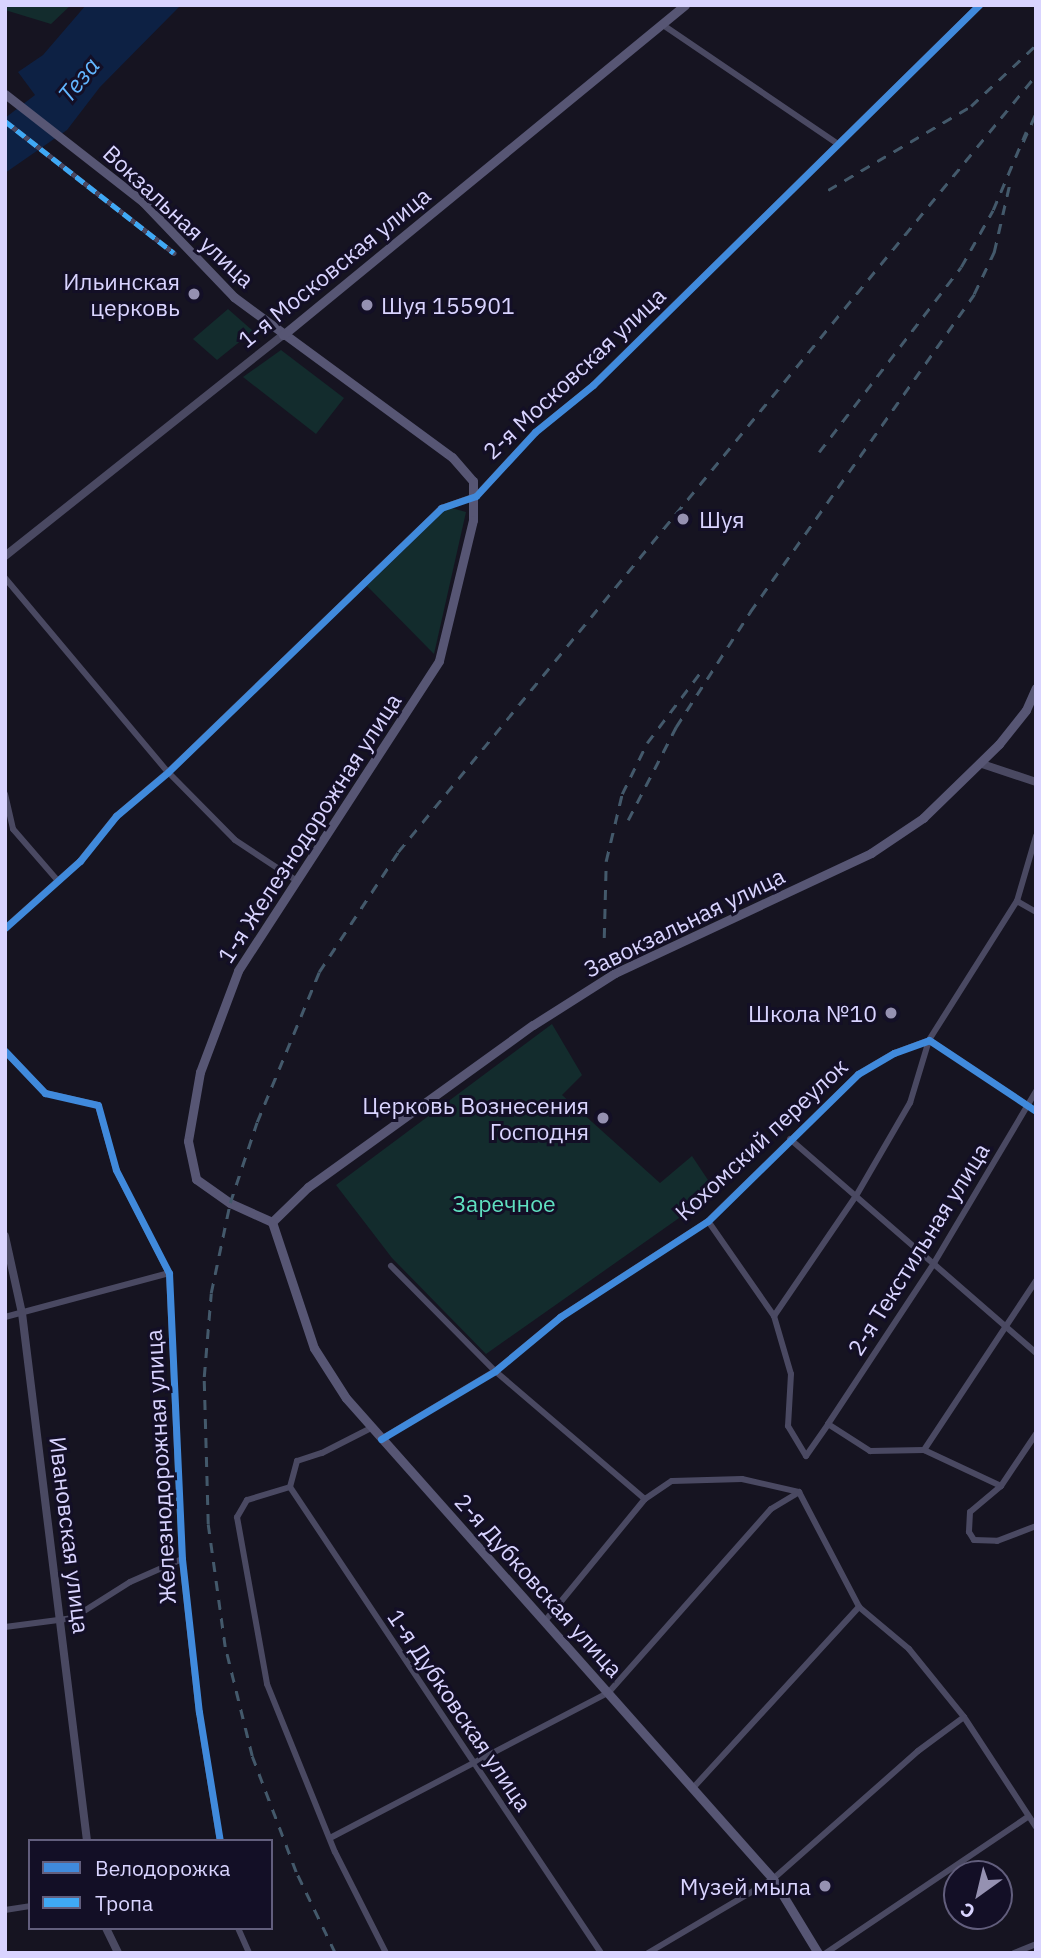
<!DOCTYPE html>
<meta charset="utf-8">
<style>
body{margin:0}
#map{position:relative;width:1041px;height:1958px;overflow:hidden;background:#161421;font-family:"IBM Plex Sans",sans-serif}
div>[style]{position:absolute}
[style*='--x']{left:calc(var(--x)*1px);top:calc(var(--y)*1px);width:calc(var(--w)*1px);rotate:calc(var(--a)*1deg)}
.green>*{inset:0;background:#132c2d}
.water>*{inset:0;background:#0d2144}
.pedestrian>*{height:4.5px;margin:-2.25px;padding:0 2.25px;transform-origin:2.25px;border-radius:2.25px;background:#4a4962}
.minor>*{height:6px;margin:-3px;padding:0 3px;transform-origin:3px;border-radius:3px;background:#4a4962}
.tertiary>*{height:8px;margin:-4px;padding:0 4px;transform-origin:4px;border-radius:4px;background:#4a4962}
.secondary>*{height:9px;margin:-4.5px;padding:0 4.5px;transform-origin:4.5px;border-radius:4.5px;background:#575674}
.rail>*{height:2.5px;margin-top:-1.25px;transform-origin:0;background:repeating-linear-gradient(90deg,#43596b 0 10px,transparent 0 19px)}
.quiet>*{height:5px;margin-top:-2.5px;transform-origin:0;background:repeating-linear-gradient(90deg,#3fa9f5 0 10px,transparent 0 15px)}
.cycleway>*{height:7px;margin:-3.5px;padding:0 3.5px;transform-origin:3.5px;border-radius:3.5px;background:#408adc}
.dots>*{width:19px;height:19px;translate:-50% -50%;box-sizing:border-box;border:4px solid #130f26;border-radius:50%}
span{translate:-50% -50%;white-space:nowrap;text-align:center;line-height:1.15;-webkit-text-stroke:6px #130f26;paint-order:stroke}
.street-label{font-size:23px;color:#d9d4ff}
.poi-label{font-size:23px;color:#d9d4ff}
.right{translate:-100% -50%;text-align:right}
.left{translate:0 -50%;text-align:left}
.park-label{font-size:23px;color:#5fe0c0}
.water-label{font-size:24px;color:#62b6ff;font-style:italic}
.frame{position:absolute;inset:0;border:7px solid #d9d4ff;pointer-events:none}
.legend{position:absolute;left:28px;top:1839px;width:245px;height:91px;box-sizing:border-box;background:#130f26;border:2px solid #625e7d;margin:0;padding:9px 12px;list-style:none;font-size:21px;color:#d9d4ff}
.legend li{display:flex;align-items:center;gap:14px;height:35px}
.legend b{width:35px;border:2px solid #625e7d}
.north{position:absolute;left:943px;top:1860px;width:70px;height:70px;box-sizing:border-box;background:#130f26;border:2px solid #625e7d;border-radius:50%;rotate:214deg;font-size:19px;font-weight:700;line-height:28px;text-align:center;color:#d9d4ff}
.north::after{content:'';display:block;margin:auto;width:24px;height:32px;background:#9591b1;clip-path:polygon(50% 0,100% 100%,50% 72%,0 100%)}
</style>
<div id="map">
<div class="green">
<i style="clip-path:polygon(5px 5px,71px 5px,51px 24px,5px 10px)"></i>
<i style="clip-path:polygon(228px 309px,253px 331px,217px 360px,193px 339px)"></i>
<i style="clip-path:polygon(281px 350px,344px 398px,316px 434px,243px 377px)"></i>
<i style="clip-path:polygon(448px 507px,466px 512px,434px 654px,367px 586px)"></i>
<i style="clip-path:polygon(552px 1024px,582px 1075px,562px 1095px,660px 1183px,692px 1156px,716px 1192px,486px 1354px,392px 1258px,336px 1185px)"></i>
</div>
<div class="water">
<i style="clip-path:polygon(86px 5px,181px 5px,100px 87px,67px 130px,5px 173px,5px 118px,35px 95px,18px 72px,43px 55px)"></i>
</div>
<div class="pedestrian">
<i style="--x:5;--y:121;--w:214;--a:38"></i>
</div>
<div class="minor">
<i style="--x:663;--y:25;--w:212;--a:34.2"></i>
<i style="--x:5;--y:578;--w:253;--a:50"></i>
<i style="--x:168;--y:772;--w:95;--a:45.4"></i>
<i style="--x:235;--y:840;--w:74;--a:33.5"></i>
<i style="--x:5;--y:794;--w:36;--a:77"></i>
<i style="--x:13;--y:829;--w:69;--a:49.1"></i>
<i style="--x:1017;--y:901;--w:22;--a:30"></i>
<i style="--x:5;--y:928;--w:101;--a:-41.8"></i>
<i style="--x:80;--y:861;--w:58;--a:-51.3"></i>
<i style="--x:116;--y:816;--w:68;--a:-40.2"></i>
<i style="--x:168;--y:772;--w:380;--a:-44"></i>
<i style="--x:441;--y:508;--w:37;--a:-19"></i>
<i style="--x:476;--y:496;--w:87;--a:-47.3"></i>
<i style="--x:535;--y:432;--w:75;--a:-39"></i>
<i style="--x:593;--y:385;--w:542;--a:-44.55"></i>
<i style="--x:5;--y:1051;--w:58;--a:46.4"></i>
<i style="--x:45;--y:1093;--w:54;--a:12.8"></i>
<i style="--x:98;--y:1105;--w:67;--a:74.5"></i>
<i style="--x:116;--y:1170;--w:116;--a:62.8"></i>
<i style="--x:169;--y:1273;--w:286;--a:87.4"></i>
<i style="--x:182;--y:1559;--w:154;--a:83.7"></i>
<i style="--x:199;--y:1712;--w:131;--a:80.8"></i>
<i style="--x:790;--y:1139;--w:326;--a:41"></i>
<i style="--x:708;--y:1221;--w:116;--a:55.2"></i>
<i style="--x:774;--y:1316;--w:60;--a:73.7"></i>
<i style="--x:791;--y:1374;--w:52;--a:93.3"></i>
<i style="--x:788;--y:1426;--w:35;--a:59"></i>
<i style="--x:806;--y:1456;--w:39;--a:-55"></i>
<i style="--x:828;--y:1424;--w:50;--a:32.7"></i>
<i style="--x:870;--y:1451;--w:54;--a:-1.1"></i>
<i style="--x:924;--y:1450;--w:85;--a:25.1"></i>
<i style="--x:1001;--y:1486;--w:40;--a:140"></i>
<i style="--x:970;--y:1512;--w:20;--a:93"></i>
<i style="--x:969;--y:1532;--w:9;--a:58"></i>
<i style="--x:974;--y:1540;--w:23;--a:2"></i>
<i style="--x:997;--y:1541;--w:42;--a:-21"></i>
<i style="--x:391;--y:1266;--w:148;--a:45.3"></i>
<i style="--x:495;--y:1371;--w:197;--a:40.5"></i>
<i style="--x:774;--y:1316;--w:145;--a:-55.7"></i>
<i style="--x:856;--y:1196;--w:108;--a:-59.9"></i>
<i style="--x:910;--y:1103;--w:66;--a:-73.2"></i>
<i style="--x:929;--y:1040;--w:165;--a:-57.7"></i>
<i style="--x:1017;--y:901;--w:68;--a:-73.7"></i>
<i style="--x:5;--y:1317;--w:170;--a:-15"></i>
<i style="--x:828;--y:1424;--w:193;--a:-56.6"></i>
<i style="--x:934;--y:1263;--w:200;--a:-59.3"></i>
<i style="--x:381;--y:1439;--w:133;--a:-30.8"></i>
<i style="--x:495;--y:1371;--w:85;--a:-39.7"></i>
<i style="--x:560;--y:1317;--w:176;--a:-33"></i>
<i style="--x:708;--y:1221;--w:210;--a:-44.4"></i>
<i style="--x:858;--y:1074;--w:42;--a:-30.3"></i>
<i style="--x:894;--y:1053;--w:37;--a:-20"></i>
<i style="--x:929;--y:1040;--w:128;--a:33.6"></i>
<i style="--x:924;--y:1450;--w:203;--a:-56.5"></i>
<i style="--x:1001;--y:1486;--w:63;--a:-56.1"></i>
<i style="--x:290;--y:1487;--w:560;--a:56.28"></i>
<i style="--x:290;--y:1487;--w:45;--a:163.2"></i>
<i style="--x:247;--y:1500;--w:20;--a:120"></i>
<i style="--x:237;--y:1517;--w:170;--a:79.8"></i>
<i style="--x:267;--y:1684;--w:181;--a:68"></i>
<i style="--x:335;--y:1852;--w:113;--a:63.2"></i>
<i style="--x:290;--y:1487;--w:27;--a:-75"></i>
<i style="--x:297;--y:1461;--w:26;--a:-18"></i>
<i style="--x:322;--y:1453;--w:55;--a:-27"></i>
<i style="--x:545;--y:1621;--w:158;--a:-50.7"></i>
<i style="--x:645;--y:1499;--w:32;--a:-34"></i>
<i style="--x:672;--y:1481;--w:70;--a:-1.6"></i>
<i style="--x:742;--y:1479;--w:58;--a:12.8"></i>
<i style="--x:799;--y:1492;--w:130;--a:62.4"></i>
<i style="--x:859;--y:1607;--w:65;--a:40"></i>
<i style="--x:909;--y:1649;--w:87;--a:51"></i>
<i style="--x:964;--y:1717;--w:131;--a:56.8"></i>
<i style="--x:5;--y:1627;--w:69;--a:-7.5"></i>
<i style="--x:73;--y:1618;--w:67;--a:-32.3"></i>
<i style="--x:130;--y:1582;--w:57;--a:-23.9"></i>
<i style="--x:693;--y:1788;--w:246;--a:-47.5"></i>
<i style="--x:330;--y:1838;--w:315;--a:-27.6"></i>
<i style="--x:609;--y:1692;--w:244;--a:-48.5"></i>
<i style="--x:771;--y:1509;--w:33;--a:-31"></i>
<i style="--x:5;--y:1910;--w:25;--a:-9"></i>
<i style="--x:238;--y:1928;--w:27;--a:66"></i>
<i style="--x:648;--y:1953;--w:145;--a:-30.6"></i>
<i style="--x:773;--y:1879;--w:193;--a:-41.4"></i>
<i style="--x:918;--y:1751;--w:57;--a:-36.5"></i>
<i style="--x:826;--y:1953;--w:244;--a:-34"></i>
<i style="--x:1014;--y:1953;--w:24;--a:-22"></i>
</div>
<div class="tertiary">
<i style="--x:5;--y:556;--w:355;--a:-38.5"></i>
<i style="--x:982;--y:764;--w:57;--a:18.4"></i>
<i style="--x:5;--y:1236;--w:79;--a:77.6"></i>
<i style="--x:22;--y:1313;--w:532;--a:82.98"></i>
<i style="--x:106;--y:1928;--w:28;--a:64"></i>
</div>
<div class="secondary">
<i style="--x:5;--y:94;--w:175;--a:38"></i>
<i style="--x:143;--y:202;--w:132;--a:46.2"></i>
<i style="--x:234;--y:297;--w:270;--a:36.3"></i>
<i style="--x:452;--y:457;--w:32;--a:49"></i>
<i style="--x:473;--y:481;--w:39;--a:90"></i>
<i style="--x:473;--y:520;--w:145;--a:103.6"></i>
<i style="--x:439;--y:661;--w:369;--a:123"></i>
<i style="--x:238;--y:971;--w:108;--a:110.6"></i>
<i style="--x:200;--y:1072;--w:70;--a:99.9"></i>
<i style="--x:188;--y:1141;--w:39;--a:78"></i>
<i style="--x:196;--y:1179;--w:42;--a:35.2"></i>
<i style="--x:230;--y:1203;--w:46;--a:24.3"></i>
<i style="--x:283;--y:335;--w:520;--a:-39.38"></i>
<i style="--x:272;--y:1222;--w:50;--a:-44.2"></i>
<i style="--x:308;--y:1187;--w:277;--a:-35.8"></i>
<i style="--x:533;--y:1025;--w:97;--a:-32.4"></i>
<i style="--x:615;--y:973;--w:283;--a:-25.1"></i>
<i style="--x:871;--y:853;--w:63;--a:-33.9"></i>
<i style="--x:923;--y:818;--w:106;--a:-44.2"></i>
<i style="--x:999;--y:744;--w:43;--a:-51.5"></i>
<i style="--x:1026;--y:710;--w:24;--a:-66"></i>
<i style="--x:272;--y:1222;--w:133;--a:71.6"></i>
<i style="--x:314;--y:1348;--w:59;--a:57.4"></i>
<i style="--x:346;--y:1398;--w:643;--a:48.4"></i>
<i style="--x:773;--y:1879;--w:87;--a:58.7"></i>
</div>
<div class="rail">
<i style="--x:1023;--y:142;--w:32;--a:-66"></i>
<i style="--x:828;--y:190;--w:166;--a:-30.4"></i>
<i style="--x:971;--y:106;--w:89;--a:-43.2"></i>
<i style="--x:819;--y:452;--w:233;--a:-52.5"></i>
<i style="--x:961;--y:267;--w:65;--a:-60.7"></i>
<i style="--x:993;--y:210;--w:85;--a:-67.1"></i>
<i style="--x:628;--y:820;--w:105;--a:-62.7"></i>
<i style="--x:676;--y:727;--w:137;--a:-57.2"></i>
<i style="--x:750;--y:612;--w:389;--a:-54.8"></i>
<i style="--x:974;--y:294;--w:47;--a:-64.5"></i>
<i style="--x:994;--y:252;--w:72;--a:-77.1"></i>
<i style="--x:604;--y:938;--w:77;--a:-88.5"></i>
<i style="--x:606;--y:861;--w:69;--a:-76.6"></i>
<i style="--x:622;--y:794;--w:57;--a:-63.9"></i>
<i style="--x:647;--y:743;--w:88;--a:-52.9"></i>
<i style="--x:335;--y:1953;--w:90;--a:-115.7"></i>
<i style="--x:296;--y:1872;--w:124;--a:-110.8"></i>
<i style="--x:252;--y:1756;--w:112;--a:-103.9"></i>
<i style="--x:225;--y:1647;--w:124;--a:-97.9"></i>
<i style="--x:208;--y:1524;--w:147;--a:-91.6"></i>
<i style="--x:204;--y:1377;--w:84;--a:-85.2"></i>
<i style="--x:211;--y:1293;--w:92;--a:-78.1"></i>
<i style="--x:230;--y:1203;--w:85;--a:-71.6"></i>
<i style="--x:257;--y:1122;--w:162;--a:-67.5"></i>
<i style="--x:319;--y:972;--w:144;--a:-56.6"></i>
<i style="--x:398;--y:852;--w:1005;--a:-50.61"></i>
</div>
<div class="quiet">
<i style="--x:5;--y:121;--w:214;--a:38"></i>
</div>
<div class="cycleway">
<i style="--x:5;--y:928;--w:101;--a:-41.8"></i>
<i style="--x:80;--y:861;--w:58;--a:-51.3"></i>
<i style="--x:116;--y:816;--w:68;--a:-40.2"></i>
<i style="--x:168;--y:772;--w:380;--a:-44"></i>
<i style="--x:441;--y:508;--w:37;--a:-19"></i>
<i style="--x:476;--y:496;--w:87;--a:-47.3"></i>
<i style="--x:535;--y:432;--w:75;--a:-39"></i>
<i style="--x:593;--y:385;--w:542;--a:-44.55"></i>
<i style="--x:5;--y:1051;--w:58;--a:46.4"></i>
<i style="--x:45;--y:1093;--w:54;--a:12.8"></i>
<i style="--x:98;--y:1105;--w:67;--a:74.5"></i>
<i style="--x:116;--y:1170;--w:116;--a:62.8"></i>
<i style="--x:169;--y:1273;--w:286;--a:87.4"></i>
<i style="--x:182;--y:1559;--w:154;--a:83.7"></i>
<i style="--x:199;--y:1712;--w:131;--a:80.8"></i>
<i style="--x:381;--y:1439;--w:133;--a:-30.8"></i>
<i style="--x:495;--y:1371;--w:85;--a:-39.7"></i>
<i style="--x:560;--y:1317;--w:176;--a:-33"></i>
<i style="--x:708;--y:1221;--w:210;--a:-44.4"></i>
<i style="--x:858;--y:1074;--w:42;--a:-30.3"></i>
<i style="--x:894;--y:1053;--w:37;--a:-20"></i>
<i style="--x:929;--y:1040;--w:128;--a:33.6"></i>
</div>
<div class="dots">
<i style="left:194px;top:294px;background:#9591b1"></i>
<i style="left:367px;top:305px;background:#9591b1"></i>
<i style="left:683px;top:519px;background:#9591b1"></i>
<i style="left:891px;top:1013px;background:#9591b1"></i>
<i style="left:603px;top:1118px;background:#9591b1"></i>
<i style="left:825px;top:1886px;background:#9591b1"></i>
</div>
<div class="street-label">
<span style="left:179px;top:216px;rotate:43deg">Вокзальная улица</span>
<span style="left:334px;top:267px;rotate:-39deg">1-я Московская улица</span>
<span style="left:574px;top:373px;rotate:-43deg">2-я Московская улица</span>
<span style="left:309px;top:828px;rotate:-57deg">1-я Железнодорожная улица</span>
<span style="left:684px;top:922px;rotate:-26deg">Завокзальная улица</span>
<span style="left:761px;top:1139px;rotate:-43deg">Кохомский переулок</span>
<span style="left:918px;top:1249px;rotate:-58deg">2-я Текстильная улица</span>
<span style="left:160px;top:1467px;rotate:-93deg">Железнодорожная улица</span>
<span style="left:70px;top:1535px;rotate:83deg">Ивановская улица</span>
<span style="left:539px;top:1585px;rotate:48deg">2-я Дубковская улица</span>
<span style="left:460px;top:1710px;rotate:56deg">1-я Дубковская улица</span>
</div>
<div class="poi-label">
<span class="right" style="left:180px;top:294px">Ильинская<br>церковь</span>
<span class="left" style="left:381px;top:305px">Шуя 155901</span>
<span class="left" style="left:699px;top:519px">Шуя</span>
<span class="right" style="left:877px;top:1013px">Школа №10</span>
<span class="right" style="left:589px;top:1118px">Церковь Вознесения<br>Господня</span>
<span class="right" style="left:811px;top:1886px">Музей мыла</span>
</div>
<div class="park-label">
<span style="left:504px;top:1203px">Заречное</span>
</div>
<div class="water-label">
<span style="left:79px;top:80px;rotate:-51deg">Теза</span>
</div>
<div class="frame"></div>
<ul class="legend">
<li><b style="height:9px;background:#408adc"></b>Велодорожка</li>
<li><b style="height:9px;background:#3fa9f5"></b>Тропа</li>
</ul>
<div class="north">С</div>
</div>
